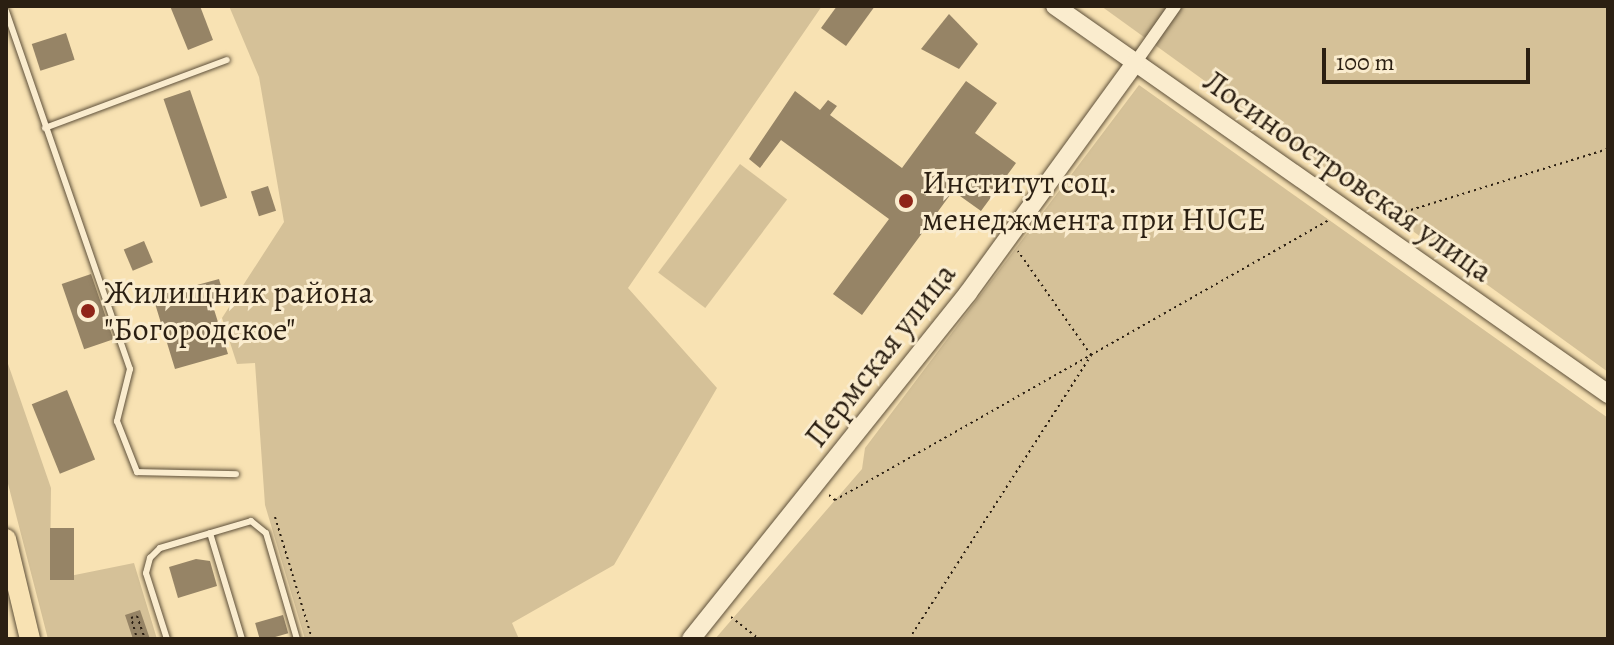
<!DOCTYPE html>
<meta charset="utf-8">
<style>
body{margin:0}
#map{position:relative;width:1614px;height:645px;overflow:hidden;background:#f8e2b3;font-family:Alegreya,serif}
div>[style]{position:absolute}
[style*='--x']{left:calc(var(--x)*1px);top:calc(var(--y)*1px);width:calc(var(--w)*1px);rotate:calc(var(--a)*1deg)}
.green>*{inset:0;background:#d5c198;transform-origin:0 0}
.building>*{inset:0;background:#968466;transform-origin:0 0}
.path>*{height:2px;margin-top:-1px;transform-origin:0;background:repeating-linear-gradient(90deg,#2b1f12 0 2px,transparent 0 6px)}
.roads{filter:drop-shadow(0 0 2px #5e503a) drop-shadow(0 0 2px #5e503a)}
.lane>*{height:6px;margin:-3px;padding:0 3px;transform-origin:3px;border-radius:3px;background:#faecce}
.street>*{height:12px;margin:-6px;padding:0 6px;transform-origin:6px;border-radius:6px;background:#faecce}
.secondary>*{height:18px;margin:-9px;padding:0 9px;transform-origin:9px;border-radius:9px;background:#faecce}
.primary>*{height:20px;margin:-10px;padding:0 10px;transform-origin:10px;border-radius:10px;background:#f8e2b3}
.dots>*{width:22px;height:22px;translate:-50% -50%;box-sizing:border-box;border:4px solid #faecce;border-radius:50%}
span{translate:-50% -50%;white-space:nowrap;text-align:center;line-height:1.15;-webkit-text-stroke:6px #faecce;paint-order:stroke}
.street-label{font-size:32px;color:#2b1f12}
.poi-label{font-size:32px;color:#2b1f12}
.left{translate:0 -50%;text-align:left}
.frame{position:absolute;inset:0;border:8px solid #2b1f12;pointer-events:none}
.scale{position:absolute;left:1322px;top:48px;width:208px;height:36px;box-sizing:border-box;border:4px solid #2b1f12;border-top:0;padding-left:10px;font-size:24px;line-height:28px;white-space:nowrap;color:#2b1f12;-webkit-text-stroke:6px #faecce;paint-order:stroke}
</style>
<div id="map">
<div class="green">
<i style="clip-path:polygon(229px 6px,822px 6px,628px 288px,717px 388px,614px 565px,512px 623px,519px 639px,305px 639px,265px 505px,255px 363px,237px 364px,222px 318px,284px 222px,259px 77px)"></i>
<i style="clip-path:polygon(1101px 6px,1608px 6px,1608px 372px,1173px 58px)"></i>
<i style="clip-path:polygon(1139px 85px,1608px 418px,1608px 639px,715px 639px,862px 469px,865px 448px)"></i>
<i style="left:740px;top:164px;width:59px;height:136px;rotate:37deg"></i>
<i style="clip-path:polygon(6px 358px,51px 488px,50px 580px,134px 563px,157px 639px,48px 639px,6px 476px)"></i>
</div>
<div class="building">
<i style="clip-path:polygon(170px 6px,200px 6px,213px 40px,188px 50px)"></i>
<i style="clip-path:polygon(837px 6px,875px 6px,846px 46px,821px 28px)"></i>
<i style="clip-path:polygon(949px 14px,978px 44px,959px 69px,921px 49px)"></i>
<i style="left:66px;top:33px;width:28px;height:36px;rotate:72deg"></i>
<i style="clip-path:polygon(966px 81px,997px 103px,975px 133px,1016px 163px,981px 211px,953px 191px,862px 315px,833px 294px,889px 219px,781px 140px,760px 168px,749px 159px,795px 91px,820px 110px,828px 100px,837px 106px,830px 115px,902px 168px)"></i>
<i style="left:190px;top:90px;width:114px;height:28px;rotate:71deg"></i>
<i style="left:268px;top:186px;width:26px;height:18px;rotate:72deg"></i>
<i style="left:144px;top:241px;width:23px;height:22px;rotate:67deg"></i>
<i style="left:91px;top:274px;width:69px;height:31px;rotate:71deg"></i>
<i style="clip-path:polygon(219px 279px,225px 299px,212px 303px,228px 354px,175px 369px,153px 297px)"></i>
<i style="left:67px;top:390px;width:75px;height:38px;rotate:68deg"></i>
<i style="left:50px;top:528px;width:24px;height:52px"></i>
<i style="clip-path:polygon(196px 559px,210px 561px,217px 586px,178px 598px,169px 567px)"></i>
<i style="clip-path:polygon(140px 610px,150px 639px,133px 639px,125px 615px)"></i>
<i style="left:283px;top:615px;width:19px;height:29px;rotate:74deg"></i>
</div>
<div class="path">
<i style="--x:1388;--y:217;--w:230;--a:-17.2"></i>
<i style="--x:829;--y:495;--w:8;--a:40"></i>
<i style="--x:835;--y:500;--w:568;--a:-29.54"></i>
<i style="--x:275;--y:517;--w:127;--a:73.1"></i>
<i style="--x:731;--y:617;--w:36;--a:38"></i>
<i style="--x:136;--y:635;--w:18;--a:-106"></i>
<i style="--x:131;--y:618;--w:6;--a:-18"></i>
<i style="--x:137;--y:616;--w:24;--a:71"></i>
<i style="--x:909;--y:639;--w:337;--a:-57.3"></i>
<i style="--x:1091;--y:355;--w:127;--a:-125.1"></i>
</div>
<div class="roads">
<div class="lane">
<i style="--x:6;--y:11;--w:379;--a:70.9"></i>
<i style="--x:130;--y:369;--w:54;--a:104"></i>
<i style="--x:117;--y:421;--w:55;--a:68.6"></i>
<i style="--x:137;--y:472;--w:99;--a:1.2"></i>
<i style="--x:45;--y:128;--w:194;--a:-20.5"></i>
<i style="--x:210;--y:533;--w:111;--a:73.2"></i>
<i style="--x:167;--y:639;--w:69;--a:-107.7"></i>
<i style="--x:146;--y:573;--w:16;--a:-75"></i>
<i style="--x:150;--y:558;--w:14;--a:-45"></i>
<i style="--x:160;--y:548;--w:95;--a:-16.5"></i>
<i style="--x:251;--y:521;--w:19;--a:39"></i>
<i style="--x:266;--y:533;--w:110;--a:73.7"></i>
</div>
<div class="street">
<i style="--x:1135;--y:63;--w:70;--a:-54.9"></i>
</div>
<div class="secondary">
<i style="--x:1055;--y:6;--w:676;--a:35.05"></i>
<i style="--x:691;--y:639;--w:443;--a:-51.3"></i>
<i style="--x:968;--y:293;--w:284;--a:-54"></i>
</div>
<div class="primary">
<i style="--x:6;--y:539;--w:103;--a:76.5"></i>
</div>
</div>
<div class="dots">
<i style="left:906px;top:201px;background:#8f2418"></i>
<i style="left:88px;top:311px;background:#8f2418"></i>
</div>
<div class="street-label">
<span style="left:1348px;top:176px;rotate:35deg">Лосиноостровская улица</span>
<span style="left:880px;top:355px;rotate:-52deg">Пермская улица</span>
</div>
<div class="poi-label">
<span class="left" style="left:922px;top:201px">Институт соц.<br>менеджмента при HUCE</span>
<span class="left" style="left:104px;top:311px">Жилищник района<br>"Богородское"</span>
</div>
<div class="frame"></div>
<div class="scale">100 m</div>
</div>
